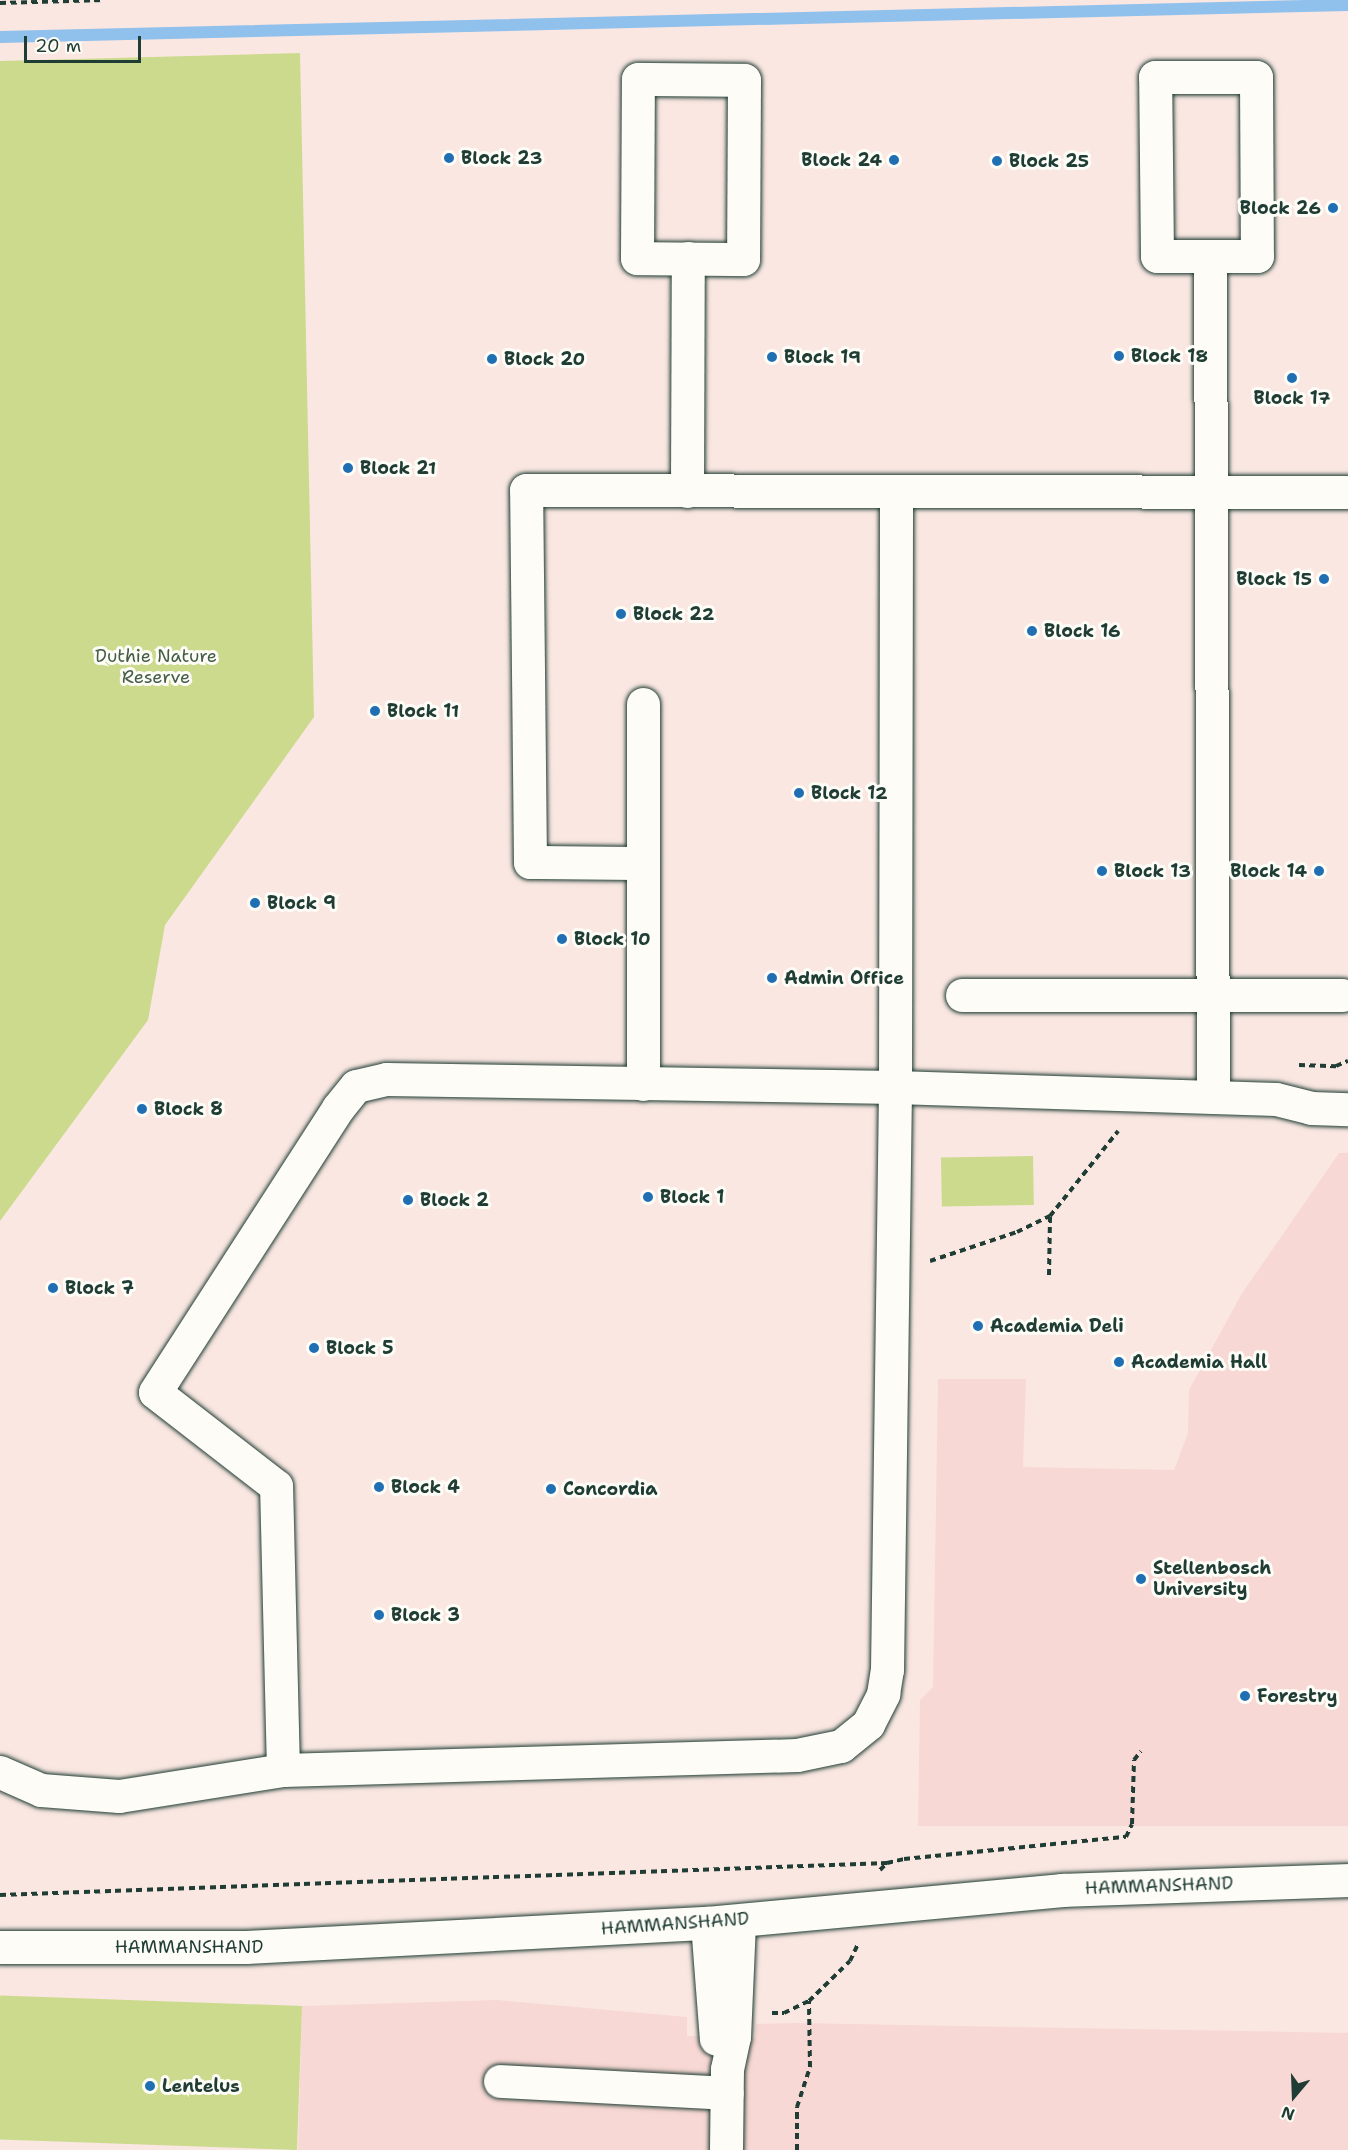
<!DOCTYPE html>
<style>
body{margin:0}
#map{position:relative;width:1348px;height:2150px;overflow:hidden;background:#fae7e2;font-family:"Shantell Sans",sans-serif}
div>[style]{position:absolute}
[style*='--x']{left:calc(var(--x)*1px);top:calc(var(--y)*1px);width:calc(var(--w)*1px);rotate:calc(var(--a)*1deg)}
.built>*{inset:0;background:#f8d8d4}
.green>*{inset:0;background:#ccda8d;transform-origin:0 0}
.stream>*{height:12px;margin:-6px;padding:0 6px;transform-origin:6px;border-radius:6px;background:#90c0ec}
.path>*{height:4px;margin-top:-2px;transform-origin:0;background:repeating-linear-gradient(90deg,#1f3d34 0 6px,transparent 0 10.5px)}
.roads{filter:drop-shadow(0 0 2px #1f3d34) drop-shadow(0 0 2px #1f3d34)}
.minor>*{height:33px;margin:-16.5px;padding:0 16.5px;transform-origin:16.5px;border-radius:16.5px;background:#fdfcf7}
.dots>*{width:16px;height:16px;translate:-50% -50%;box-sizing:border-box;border:3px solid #fdfcf7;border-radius:50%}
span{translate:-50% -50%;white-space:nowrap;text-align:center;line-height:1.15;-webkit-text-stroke:6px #fdfcf7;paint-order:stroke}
.poi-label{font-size:18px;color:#1f3d34;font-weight:700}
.left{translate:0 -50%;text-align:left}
.right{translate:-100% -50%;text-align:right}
.park-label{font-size:18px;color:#425c46}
.street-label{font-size:18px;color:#1f3d34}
.north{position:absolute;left:1264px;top:2066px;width:60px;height:60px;-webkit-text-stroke:4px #fdfcf7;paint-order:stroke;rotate:199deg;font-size:16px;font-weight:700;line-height:24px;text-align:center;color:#1f3d34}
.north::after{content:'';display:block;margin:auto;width:21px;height:27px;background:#1f3d34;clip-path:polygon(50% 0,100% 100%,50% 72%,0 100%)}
.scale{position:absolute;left:24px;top:36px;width:117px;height:27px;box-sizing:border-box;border:3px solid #1f3d34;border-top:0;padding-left:8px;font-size:18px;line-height:21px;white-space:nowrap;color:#1f3d34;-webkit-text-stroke:4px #fdfcf7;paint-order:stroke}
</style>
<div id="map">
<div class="built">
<i style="clip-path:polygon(1339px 1153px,1348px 1153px,1348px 1826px,918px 1826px,920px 1700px,933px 1687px,938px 1379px,1026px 1379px,1023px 1467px,1174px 1470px,1188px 1433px,1189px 1390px,1241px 1295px)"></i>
<i style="clip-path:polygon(497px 2000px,687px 2017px,687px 2036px,755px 2038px,756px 2024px,796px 2023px,1348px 2033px,1348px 2150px,298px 2150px,302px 2006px)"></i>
</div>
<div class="green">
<i style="clip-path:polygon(300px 53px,314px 717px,165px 925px,148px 1020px,0 1221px,0 61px)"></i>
<i style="left:1033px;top:1156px;width:49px;height:92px;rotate:89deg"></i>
<i style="left:302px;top:2006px;width:144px;height:302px;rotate:92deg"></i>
</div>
<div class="stream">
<i style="--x:0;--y:37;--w:1348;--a:-1.36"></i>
</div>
<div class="path">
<i style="--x:0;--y:3;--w:105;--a:-1.6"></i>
<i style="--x:1299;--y:1065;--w:37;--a:2"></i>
<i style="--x:1336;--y:1066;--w:13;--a:-23"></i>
<i style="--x:930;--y:1261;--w:92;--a:-18.4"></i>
<i style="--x:1017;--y:1232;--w:37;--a:-26"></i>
<i style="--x:1049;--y:1275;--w:59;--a:-89"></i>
<i style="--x:1050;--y:1216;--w:109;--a:-51.3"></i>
<i style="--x:880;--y:1870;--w:10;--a:-45"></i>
<i style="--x:887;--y:1863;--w:17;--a:-13"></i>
<i style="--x:904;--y:1859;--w:223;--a:-5.7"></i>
<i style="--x:1126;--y:1837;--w:14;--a:-65"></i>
<i style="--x:1132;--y:1824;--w:64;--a:-88.2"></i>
<i style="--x:1134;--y:1760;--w:11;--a:-52"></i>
<i style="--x:0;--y:1895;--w:888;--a:-2.07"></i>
<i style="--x:772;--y:2013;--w:12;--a:0"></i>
<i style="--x:784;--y:2013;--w:28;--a:-26"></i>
<i style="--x:809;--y:2001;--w:57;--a:-44.3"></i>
<i style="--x:850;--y:1961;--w:19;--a:-65"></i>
<i style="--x:797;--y:2150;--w:43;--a:-90"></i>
<i style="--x:797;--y:2107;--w:42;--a:-72"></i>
<i style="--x:810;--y:2067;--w:66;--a:-90.9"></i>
</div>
<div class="roads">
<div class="minor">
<i style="--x:1155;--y:77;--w:101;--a:0"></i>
<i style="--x:1256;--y:77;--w:179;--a:89.7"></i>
<i style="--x:1257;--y:256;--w:100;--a:180"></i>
<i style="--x:1157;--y:256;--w:179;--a:-90.6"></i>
<i style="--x:638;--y:79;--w:106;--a:0.5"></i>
<i style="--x:744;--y:80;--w:179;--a:90.3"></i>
<i style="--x:743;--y:259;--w:106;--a:-179.5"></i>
<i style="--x:637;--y:258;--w:179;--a:-89.7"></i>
<i style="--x:1210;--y:256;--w:841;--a:89.8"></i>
<i style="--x:687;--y:491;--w:233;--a:-89.8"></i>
<i style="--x:643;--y:704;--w:380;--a:90"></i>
<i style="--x:643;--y:863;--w:113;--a:-179.5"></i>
<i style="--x:530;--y:862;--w:372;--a:-90.6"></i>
<i style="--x:526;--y:490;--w:822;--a:0.14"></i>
<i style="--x:962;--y:995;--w:380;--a:0"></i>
<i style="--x:283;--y:1770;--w:284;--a:-91.4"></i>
<i style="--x:276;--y:1486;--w:153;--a:-142.2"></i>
<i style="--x:155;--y:1392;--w:338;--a:-57.2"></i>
<i style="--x:338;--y:1108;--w:28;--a:-51"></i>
<i style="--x:356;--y:1086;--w:31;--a:-13"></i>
<i style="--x:386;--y:1079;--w:509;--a:0.9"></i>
<i style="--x:895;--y:1087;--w:381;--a:1.8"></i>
<i style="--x:1276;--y:1099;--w:36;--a:14"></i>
<i style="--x:1311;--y:1108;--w:37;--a:2"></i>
<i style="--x:0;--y:1772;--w:45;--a:23.7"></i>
<i style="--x:41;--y:1790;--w:78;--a:4.4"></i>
<i style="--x:119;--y:1796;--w:166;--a:-9"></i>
<i style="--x:283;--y:1770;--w:514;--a:-1.67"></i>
<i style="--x:797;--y:1755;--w:45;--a:-11.6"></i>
<i style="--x:841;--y:1746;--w:35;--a:-39"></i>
<i style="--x:868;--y:1724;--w:34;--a:-63"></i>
<i style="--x:883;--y:1694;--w:24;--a:-81"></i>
<i style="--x:887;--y:1670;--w:583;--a:-89.21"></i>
<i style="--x:895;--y:1087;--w:596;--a:-89.9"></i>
<i style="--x:707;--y:1923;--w:116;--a:85.6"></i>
<i style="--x:0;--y:1947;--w:246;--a:0"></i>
<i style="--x:246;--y:1947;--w:462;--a:-3"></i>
<i style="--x:707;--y:1923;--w:357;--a:-5.3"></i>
<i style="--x:1062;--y:1890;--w:286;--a:-2"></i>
<i style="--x:500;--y:2081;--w:227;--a:3"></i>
<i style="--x:726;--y:2150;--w:81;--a:-89.3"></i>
<i style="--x:727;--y:2069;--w:33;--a:-78"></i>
<i style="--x:734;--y:2037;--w:116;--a:-87.5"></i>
</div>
</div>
<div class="dots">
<i style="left:449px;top:158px;background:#1f6fb2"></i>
<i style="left:894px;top:160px;background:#1f6fb2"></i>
<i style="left:997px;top:161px;background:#1f6fb2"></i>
<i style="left:1333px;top:208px;background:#1f6fb2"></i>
<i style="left:1119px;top:356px;background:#1f6fb2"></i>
<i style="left:772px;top:357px;background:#1f6fb2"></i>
<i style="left:492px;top:359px;background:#1f6fb2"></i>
<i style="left:1292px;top:378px;background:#1f6fb2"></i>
<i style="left:348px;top:468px;background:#1f6fb2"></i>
<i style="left:1324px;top:579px;background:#1f6fb2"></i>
<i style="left:621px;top:614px;background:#1f6fb2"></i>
<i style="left:1032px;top:631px;background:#1f6fb2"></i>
<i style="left:375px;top:711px;background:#1f6fb2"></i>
<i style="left:799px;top:793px;background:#1f6fb2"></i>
<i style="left:1102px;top:871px;background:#1f6fb2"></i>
<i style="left:1319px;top:871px;background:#1f6fb2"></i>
<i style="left:255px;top:903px;background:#1f6fb2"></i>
<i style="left:562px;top:939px;background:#1f6fb2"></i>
<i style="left:772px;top:978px;background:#1f6fb2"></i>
<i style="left:142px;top:1109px;background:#1f6fb2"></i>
<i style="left:648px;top:1197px;background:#1f6fb2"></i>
<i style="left:408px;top:1200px;background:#1f6fb2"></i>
<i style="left:53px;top:1288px;background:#1f6fb2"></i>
<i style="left:978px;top:1326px;background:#1f6fb2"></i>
<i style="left:314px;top:1348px;background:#1f6fb2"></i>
<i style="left:1119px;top:1362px;background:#1f6fb2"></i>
<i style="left:379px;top:1487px;background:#1f6fb2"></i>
<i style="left:551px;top:1489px;background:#1f6fb2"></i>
<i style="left:1141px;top:1579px;background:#1f6fb2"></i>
<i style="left:379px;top:1615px;background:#1f6fb2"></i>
<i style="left:1245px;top:1696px;background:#1f6fb2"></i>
<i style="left:150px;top:2086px;background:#1f6fb2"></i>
</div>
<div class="poi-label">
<span class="left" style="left:461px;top:158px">Block 23</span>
<span class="right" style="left:882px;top:160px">Block 24</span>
<span class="left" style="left:1009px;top:161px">Block 25</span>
<span class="right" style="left:1321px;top:208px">Block 26</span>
<span class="left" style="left:1131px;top:356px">Block 18</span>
<span class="left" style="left:784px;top:357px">Block 19</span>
<span class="left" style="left:504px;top:359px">Block 20</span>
<span style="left:1292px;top:398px">Block 17</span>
<span class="left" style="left:360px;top:468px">Block 21</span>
<span class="right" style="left:1312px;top:579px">Block 15</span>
<span class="left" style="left:633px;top:614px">Block 22</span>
<span class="left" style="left:1044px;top:631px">Block 16</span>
<span class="left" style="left:387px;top:711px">Block 11</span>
<span class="left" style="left:811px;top:793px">Block 12</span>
<span class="left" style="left:1114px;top:871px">Block 13</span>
<span class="right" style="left:1307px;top:871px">Block 14</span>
<span class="left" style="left:267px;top:903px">Block 9</span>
<span class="left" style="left:574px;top:939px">Block 10</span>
<span class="left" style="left:784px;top:978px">Admin Office</span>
<span class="left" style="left:154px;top:1109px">Block 8</span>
<span class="left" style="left:660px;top:1197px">Block 1</span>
<span class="left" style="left:420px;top:1200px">Block 2</span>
<span class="left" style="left:65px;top:1288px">Block 7</span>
<span class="left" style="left:990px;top:1326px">Academia Deli</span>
<span class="left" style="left:326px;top:1348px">Block 5</span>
<span class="left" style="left:1131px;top:1362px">Academia Hall</span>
<span class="left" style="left:391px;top:1487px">Block 4</span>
<span class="left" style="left:563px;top:1489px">Concordia</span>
<span class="left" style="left:1153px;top:1579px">Stellenbosch<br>University</span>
<span class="left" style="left:391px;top:1615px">Block 3</span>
<span class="left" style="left:1257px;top:1696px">Forestry</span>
<span class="left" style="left:162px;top:2086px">Lentelus</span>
</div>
<div class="park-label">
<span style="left:156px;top:667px">Duthie Nature<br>Reserve</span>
</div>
<div class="street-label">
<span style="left:1159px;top:1886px;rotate:-2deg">HAMMANSHAND</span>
<span style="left:675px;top:1924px;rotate:-4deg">HAMMANSHAND</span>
<span style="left:189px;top:1947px">HAMMANSHAND</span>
</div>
<div class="north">N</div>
<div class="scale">20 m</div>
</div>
